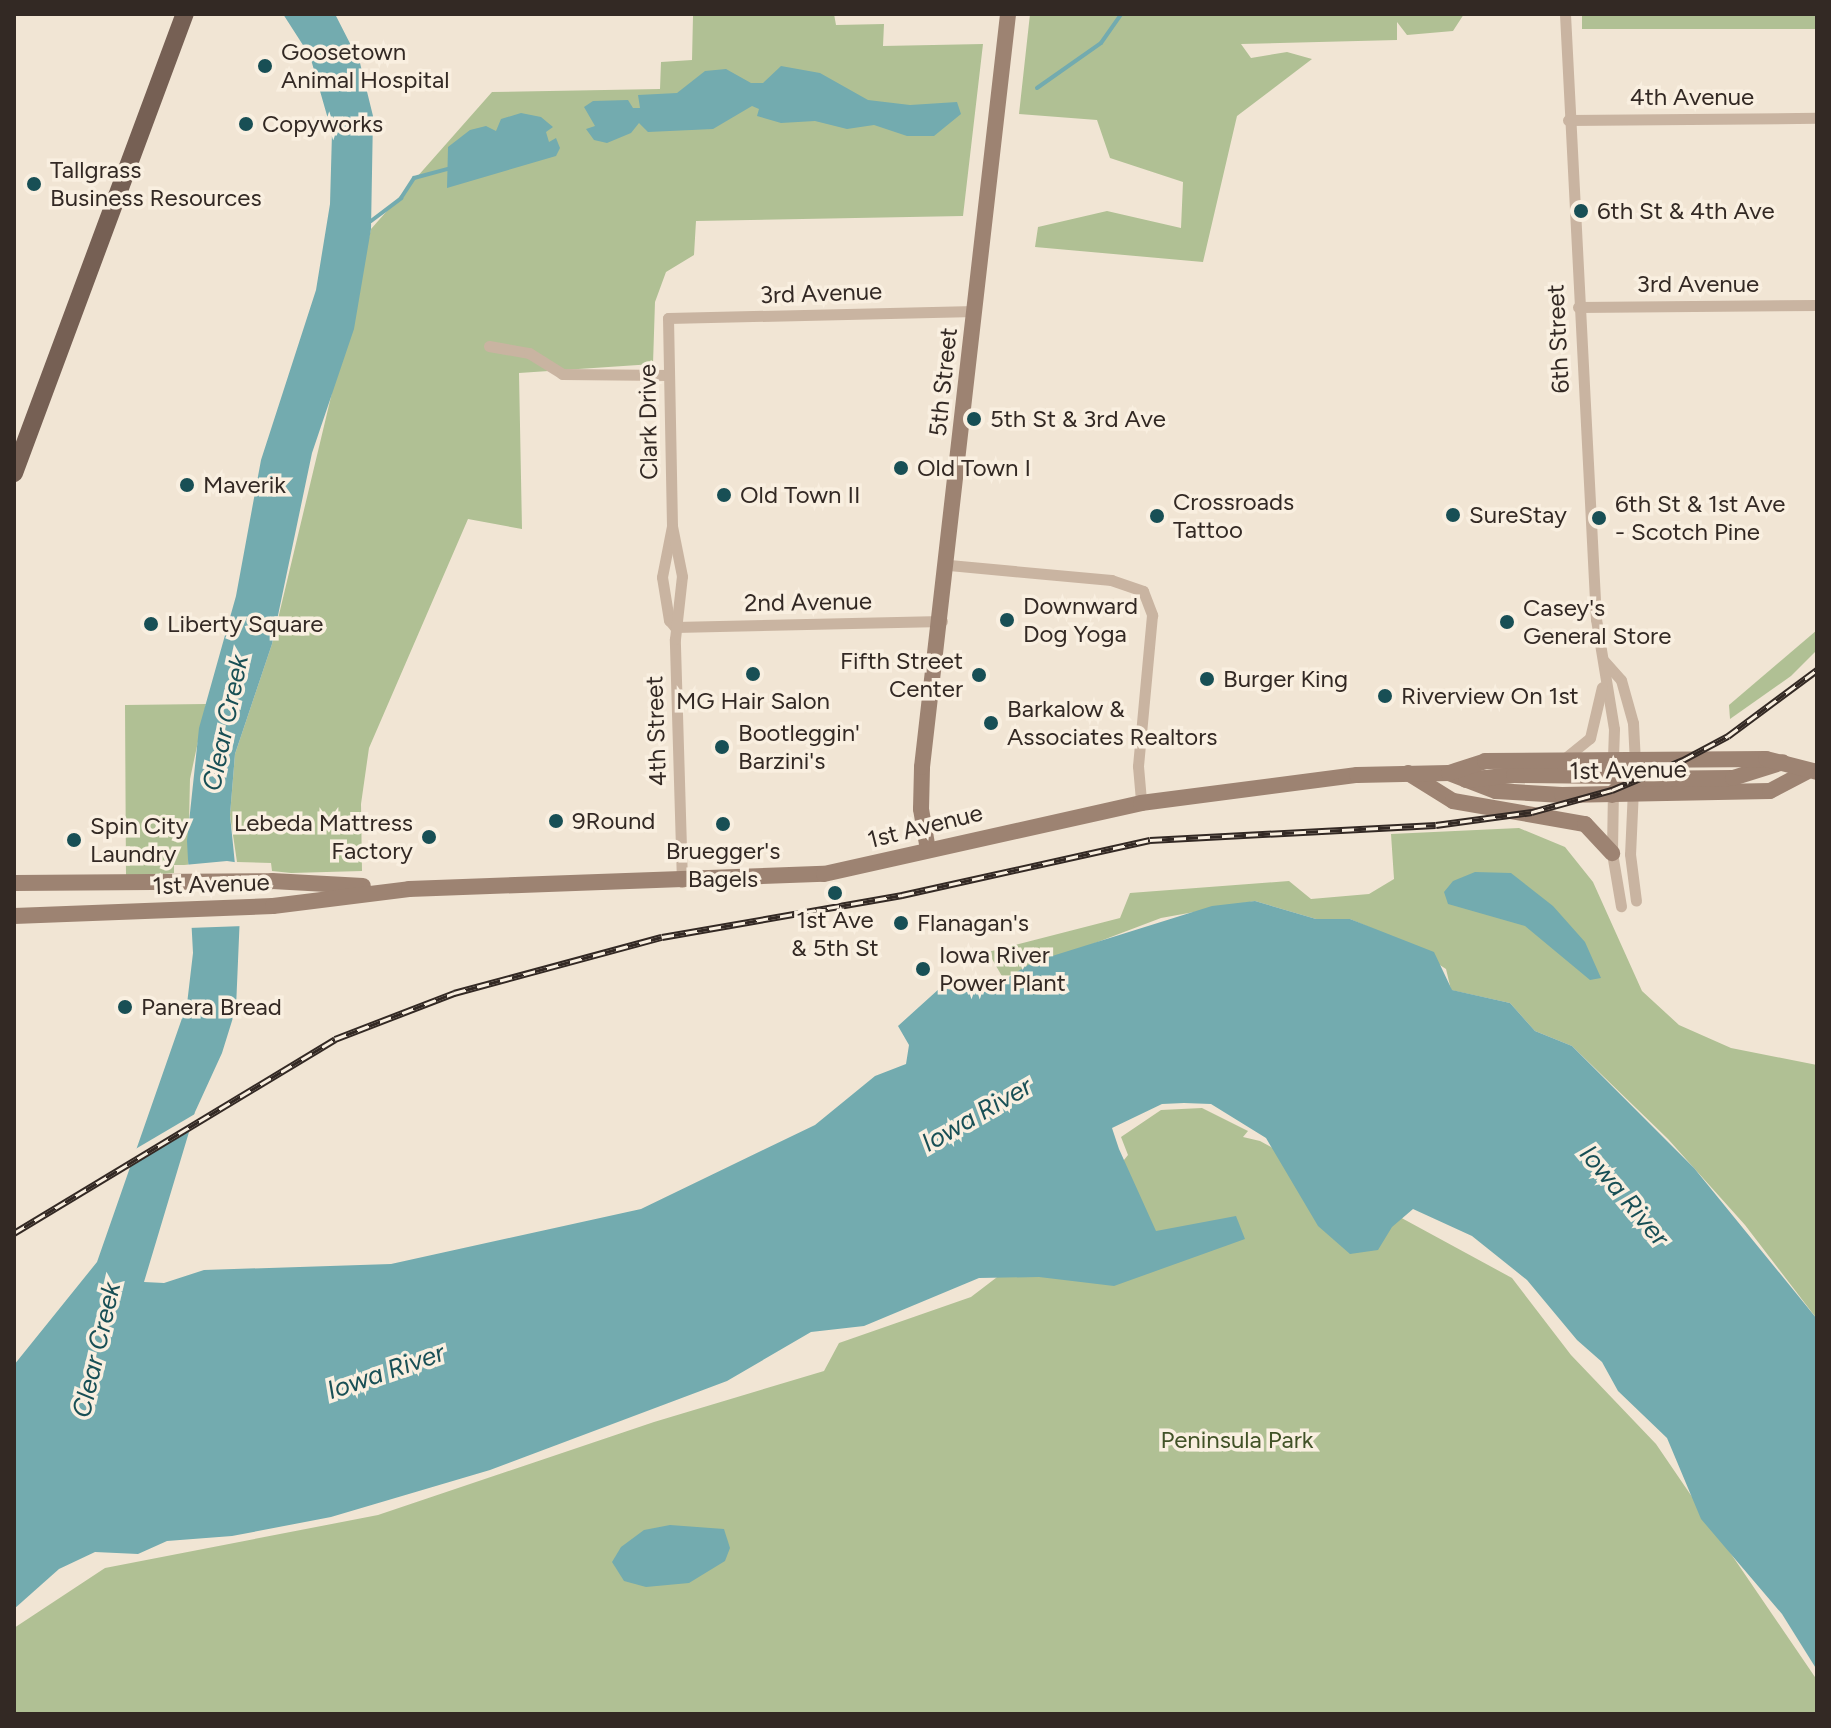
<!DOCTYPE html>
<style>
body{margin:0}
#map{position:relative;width:1831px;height:1728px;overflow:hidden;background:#f1e5d4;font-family:Figtree,sans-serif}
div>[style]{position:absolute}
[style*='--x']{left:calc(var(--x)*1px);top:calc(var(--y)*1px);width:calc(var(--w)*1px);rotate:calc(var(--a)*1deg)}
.green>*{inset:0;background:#b0c094;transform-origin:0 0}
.water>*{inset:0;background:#73abaf}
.pier>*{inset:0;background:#f1e5d4}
.stream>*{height:4px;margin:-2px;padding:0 2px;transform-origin:2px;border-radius:2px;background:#73abaf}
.street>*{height:11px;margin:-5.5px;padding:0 5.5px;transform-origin:5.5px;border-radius:5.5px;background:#c9b4a1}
.secondary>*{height:16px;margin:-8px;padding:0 8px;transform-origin:8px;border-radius:8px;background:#9d8372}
.primary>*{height:18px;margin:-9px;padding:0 9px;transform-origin:9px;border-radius:9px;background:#766054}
.rail>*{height:7px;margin-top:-3.5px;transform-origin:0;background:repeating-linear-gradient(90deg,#f9efe0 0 12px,#332924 0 24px);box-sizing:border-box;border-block:2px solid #332924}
.dots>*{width:22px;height:22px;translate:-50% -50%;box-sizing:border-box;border:4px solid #f9efe0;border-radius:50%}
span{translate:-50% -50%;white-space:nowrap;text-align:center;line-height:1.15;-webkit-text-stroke:7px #f9efe0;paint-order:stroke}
.poi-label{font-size:24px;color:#332924}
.left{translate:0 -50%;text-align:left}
.right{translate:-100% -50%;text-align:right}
.street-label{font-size:24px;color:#332924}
.park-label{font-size:24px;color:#415227}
.water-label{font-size:26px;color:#184f55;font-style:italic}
.frame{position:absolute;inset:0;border:16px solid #332924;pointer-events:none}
</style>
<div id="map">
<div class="green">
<i style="clip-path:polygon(834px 14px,836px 25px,884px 24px,883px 46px,983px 44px,963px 216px,696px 221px,694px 255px,666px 272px,655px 302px,653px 364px,519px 373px,522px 529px,468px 519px,369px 748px,361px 804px,362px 871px,291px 873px,272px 871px,271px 863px,237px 862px,230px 815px,235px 754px,272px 644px,371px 229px,492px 92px,660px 89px,661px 62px,692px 60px,693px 16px)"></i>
<i style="clip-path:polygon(1030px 14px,1464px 14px,1453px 31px,1407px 35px,1397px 22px,1397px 40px,1241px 44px,1251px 58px,1287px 52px,1312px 59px,1237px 116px,1203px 262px,1035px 247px,1038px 227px,1107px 211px,1181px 228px,1183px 182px,1110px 158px,1097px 120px,1019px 114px)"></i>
<i style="left:1582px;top:14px;width:235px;height:15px"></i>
<i style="clip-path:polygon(1817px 630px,1817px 650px,1791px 676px,1730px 719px,1729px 705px)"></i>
<i style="clip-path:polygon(206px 704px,190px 779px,188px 865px,174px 865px,174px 873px,126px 877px,125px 705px)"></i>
<i style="clip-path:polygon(1519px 828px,1565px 847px,1593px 882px,1642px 991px,1679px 1025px,1731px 1048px,1817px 1065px,1817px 1319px,1745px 1225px,1668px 1139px,1572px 1046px,1535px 1031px,1510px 1003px,1451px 990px,1446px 969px,1404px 942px,1350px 919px,1316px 919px,1255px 901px,1161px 918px,1003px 978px,988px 952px,1120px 918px,1130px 893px,1289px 881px,1311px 899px,1369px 894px,1394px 879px,1391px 834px)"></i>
<i style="clip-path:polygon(1202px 1108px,1248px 1131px,1243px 1137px,1260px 1141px,1512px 1278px,1571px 1355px,1656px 1444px,1817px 1680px,1817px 1714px,14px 1714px,14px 1628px,105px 1568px,378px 1515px,654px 1422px,824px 1371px,839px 1343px,971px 1297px,1081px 1213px,1128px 1155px,1121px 1137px,1161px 1110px)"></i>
</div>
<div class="water">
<i style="clip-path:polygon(283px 14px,335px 14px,360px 63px,373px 116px,371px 229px,354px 329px,312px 453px,272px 644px,235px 754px,230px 815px,240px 914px,236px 1008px,222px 1053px,195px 1112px,144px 1282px,164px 1283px,204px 1270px,391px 1264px,641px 1209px,815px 1125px,875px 1076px,906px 1064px,909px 1045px,898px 1026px,940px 988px,981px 994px,1033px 962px,1212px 906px,1255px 901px,1316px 919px,1350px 919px,1434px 952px,1452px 990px,1510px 1003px,1535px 1031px,1572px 1046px,1694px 1168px,1817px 1319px,1817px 1670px,1782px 1614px,1701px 1519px,1667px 1438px,1618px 1391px,1602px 1362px,1577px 1340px,1527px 1280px,1472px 1236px,1413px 1209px,1392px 1227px,1378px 1250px,1350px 1254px,1318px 1226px,1266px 1138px,1211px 1104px,1184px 1103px,1162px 1104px,1112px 1128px,1119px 1149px,1156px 1231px,1236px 1216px,1245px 1239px,1114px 1286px,1039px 1277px,979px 1278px,864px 1326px,811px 1332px,727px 1381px,490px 1470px,331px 1517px,232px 1536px,167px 1541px,138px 1554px,95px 1552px,59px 1569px,14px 1609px,14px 1365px,97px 1262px,187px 1004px,193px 953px,187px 841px,199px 728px,236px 596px,261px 460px,316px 290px,330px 204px,332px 133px,310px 56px)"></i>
<i style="clip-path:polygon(781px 66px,820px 73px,868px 100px,910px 105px,957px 102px,961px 114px,934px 136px,907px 136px,874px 125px,847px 129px,815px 121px,781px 123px,757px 116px,759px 109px,752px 106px,713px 129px,648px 132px,639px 123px,631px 133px,607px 143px,594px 140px,586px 129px,595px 126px,584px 107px,593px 101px,628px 100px,633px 108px,640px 108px,638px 95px,677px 93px,705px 71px,726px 69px,751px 83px,763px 83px)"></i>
<i style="clip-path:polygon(521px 113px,541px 117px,553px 127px,546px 132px,549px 142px,556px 138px,560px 148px,556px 156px,447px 188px,448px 147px,470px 130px,486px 126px,496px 131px,501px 119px)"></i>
<i style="clip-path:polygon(1475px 872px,1511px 873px,1553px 906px,1585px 942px,1601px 978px,1590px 980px,1525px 926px,1448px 904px,1444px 892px,1453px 881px)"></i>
<i style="clip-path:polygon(670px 1525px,724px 1529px,730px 1548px,725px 1561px,689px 1583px,646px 1587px,624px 1581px,612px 1562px,621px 1547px,644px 1530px)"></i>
</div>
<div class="pier">
<i style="clip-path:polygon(227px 861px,241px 863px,244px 926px,188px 928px,184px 865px)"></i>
<i style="clip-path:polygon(200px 1111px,195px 1128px,122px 1171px,127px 1154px)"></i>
</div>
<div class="stream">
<i style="--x:1037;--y:88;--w:78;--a:-35.1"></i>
<i style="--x:1101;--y:43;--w:35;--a:-55"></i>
<i style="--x:371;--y:221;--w:38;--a:-37"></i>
<i style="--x:401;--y:198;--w:24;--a:-57"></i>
<i style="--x:414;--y:178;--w:35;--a:-15"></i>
</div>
<div class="street">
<i style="--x:1565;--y:14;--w:606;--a:87.07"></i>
<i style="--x:1596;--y:619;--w:111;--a:80.7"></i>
<i style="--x:1614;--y:729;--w:37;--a:92"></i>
<i style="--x:1568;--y:120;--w:249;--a:-0.5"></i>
<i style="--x:1578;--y:307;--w:239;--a:-0.5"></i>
<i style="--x:489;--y:346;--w:41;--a:9.9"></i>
<i style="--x:529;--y:353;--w:39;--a:32"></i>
<i style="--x:562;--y:374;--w:107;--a:0.5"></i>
<i style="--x:672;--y:526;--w:52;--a:101.1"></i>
<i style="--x:662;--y:577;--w:44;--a:80.8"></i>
<i style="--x:669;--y:620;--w:9;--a:49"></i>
<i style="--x:949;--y:565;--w:163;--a:5.3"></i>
<i style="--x:1111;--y:580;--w:34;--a:19"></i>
<i style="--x:1143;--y:591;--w:26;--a:69"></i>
<i style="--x:1152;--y:615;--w:152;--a:95.3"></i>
<i style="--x:1138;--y:766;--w:37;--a:85"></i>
<i style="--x:675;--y:627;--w:267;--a:-1.3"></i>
<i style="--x:1604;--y:661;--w:25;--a:48"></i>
<i style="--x:1621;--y:680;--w:45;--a:74.4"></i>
<i style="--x:1633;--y:723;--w:40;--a:87.1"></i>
<i style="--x:1564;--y:759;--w:33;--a:-39"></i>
<i style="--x:1590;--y:738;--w:52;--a:-76.8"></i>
<i style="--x:1613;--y:788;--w:65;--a:90.9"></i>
<i style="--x:1612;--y:853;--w:54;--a:80.4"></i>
<i style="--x:1633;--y:789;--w:65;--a:92.6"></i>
<i style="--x:1630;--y:854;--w:47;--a:82.7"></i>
<i style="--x:682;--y:882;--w:243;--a:-91.7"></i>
<i style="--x:675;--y:639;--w:63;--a:-83.7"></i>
<i style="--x:682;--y:576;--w:51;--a:-101.3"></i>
<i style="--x:672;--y:526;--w:208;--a:-91.1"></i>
<i style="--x:668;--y:318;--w:307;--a:-1.3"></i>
</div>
<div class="secondary">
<i style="--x:1408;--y:773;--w:53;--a:31.9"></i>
<i style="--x:1453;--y:801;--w:134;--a:9.9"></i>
<i style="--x:1585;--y:824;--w:40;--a:47"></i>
<i style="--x:1449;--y:773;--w:50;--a:21"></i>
<i style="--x:1496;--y:791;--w:66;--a:3.5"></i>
<i style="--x:1562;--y:795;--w:208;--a:-1.1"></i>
<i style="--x:1770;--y:791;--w:41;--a:-27.8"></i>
<i style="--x:1466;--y:780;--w:48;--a:-5.9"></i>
<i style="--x:1514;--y:775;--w:101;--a:0.6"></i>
<i style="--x:1615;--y:776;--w:15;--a:-20"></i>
<i style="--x:1612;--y:795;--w:22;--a:-47"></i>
<i style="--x:1627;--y:779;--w:106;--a:-0.5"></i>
<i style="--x:1733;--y:778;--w:52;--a:-17.7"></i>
<i style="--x:928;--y:850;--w:42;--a:-99.7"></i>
<i style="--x:921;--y:809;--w:42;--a:-88.6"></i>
<i style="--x:922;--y:767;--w:758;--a:-83.48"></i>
<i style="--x:14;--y:883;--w:258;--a:-0.4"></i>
<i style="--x:272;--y:881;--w:91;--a:3.1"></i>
<i style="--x:14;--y:916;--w:259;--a:-2.2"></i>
<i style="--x:273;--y:906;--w:137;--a:-7.1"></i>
<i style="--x:409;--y:889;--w:415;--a:-2.1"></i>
<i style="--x:824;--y:874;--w:325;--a:-12.6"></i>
<i style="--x:1141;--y:803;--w:218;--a:-7.4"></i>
<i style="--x:1357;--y:775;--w:92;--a:-1.2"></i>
<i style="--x:1449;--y:773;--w:38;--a:-18"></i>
<i style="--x:1485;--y:761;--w:281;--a:-0.4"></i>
<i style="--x:1766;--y:759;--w:53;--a:14.3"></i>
</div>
<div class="primary">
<i style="--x:14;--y:473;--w:490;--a:-69.6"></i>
</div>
<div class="rail">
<i style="--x:14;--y:1233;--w:375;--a:-31.1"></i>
<i style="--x:335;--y:1039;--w:128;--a:-21.1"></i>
<i style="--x:454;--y:993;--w:215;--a:-15.1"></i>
<i style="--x:662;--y:937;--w:244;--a:-9.9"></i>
<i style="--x:902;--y:895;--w:254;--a:-12.5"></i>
<i style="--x:1150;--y:840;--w:286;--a:-3"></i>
<i style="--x:1436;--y:825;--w:97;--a:-7.7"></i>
<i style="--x:1532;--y:812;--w:83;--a:-15.4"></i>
<i style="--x:1612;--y:790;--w:77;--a:-22.9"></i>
<i style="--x:1683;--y:760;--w:51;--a:-28.1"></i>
<i style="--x:1728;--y:736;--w:111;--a:-36.6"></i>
</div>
<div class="dots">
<i style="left:265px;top:66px;background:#184f55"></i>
<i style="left:246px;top:124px;background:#184f55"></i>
<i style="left:34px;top:184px;background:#184f55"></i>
<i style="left:1581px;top:211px;background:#184f55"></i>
<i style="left:974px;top:419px;background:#184f55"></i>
<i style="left:901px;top:468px;background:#184f55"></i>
<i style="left:187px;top:485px;background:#184f55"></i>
<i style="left:724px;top:495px;background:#184f55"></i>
<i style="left:1453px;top:515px;background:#184f55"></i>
<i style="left:1157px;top:516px;background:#184f55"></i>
<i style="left:1599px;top:518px;background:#184f55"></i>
<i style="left:1007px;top:620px;background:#184f55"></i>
<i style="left:1507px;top:622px;background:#184f55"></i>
<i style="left:151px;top:624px;background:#184f55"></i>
<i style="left:753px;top:674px;background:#184f55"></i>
<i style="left:979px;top:675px;background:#184f55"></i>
<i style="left:1207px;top:679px;background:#184f55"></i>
<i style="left:1385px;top:696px;background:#184f55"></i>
<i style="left:991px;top:723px;background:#184f55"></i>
<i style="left:722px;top:747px;background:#184f55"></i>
<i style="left:556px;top:821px;background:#184f55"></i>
<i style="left:723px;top:824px;background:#184f55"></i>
<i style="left:429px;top:837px;background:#184f55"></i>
<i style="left:74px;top:840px;background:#184f55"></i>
<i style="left:835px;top:893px;background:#184f55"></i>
<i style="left:901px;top:923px;background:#184f55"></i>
<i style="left:923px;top:969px;background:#184f55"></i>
<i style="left:125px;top:1007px;background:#184f55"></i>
</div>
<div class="poi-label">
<span class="left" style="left:281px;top:66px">Goosetown<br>Animal Hospital</span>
<span class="left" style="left:262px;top:124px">Copyworks</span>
<span class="left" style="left:50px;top:184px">Tallgrass<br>Business Resources</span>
<span class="left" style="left:1597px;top:211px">6th St &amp; 4th Ave</span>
<span class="left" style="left:990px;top:419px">5th St &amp; 3rd Ave</span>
<span class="left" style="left:917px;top:468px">Old Town I</span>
<span class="left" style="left:203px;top:485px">Maverik</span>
<span class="left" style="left:740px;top:495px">Old Town II</span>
<span class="left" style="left:1173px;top:516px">Crossroads<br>Tattoo</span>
<span class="left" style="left:1615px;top:518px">6th St &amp; 1st Ave<br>- Scotch Pine</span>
<span class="left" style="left:1469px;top:515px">SureStay</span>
<span class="left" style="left:1023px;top:620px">Downward<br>Dog Yoga</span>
<span class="left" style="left:1523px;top:622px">Casey's<br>General Store</span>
<span class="left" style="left:167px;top:624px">Liberty Square</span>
<span class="right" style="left:963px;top:675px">Fifth Street<br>Center</span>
<span class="left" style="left:1223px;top:679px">Burger King</span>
<span class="left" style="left:1401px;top:696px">Riverview On 1st</span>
<span style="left:753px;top:701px">MG Hair Salon</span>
<span class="left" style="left:1007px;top:723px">Barkalow &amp;<br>Associates Realtors</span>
<span class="left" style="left:738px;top:747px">Bootleggin'<br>Barzini's</span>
<span class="left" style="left:572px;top:821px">9Round</span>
<span class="right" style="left:413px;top:837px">Lebeda Mattress<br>Factory</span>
<span class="left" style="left:90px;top:840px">Spin City<br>Laundry</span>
<span style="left:723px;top:865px">Bruegger's<br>Bagels</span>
<span style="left:835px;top:934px">1st Ave<br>&amp; 5th St</span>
<span class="left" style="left:917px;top:923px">Flanagan's</span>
<span class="left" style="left:939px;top:969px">Iowa River<br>Power Plant</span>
<span class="left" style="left:141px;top:1007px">Panera Bread</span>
</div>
<div class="street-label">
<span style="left:1692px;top:97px">4th Avenue</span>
<span style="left:1698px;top:284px">3rd Avenue</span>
<span style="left:821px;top:293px;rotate:-2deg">3rd Avenue</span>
<span style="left:1558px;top:339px;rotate:-93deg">6th Street</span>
<span style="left:943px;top:382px;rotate:-84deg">5th Street</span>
<span style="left:648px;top:422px;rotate:-91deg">Clark Drive</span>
<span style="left:808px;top:602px;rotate:-1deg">2nd Avenue</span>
<span style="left:656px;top:731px;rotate:-92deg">4th Street</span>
<span style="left:1628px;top:770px;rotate:-1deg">1st Avenue</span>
<span style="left:925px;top:826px;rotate:-14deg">1st Avenue</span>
<span style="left:211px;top:884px;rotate:-2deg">1st Avenue</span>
</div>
<div class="park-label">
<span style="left:1237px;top:1440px">Peninsula Park</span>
</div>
<div class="water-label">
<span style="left:226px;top:723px;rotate:-78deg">Clear Creek</span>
<span style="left:977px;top:1115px;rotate:-30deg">Iowa River</span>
<span style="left:1624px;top:1196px;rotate:50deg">Iowa River</span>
<span style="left:97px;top:1350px;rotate:-77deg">Clear Creek</span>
<span style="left:386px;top:1372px;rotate:-19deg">Iowa River</span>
</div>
<div class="frame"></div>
</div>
